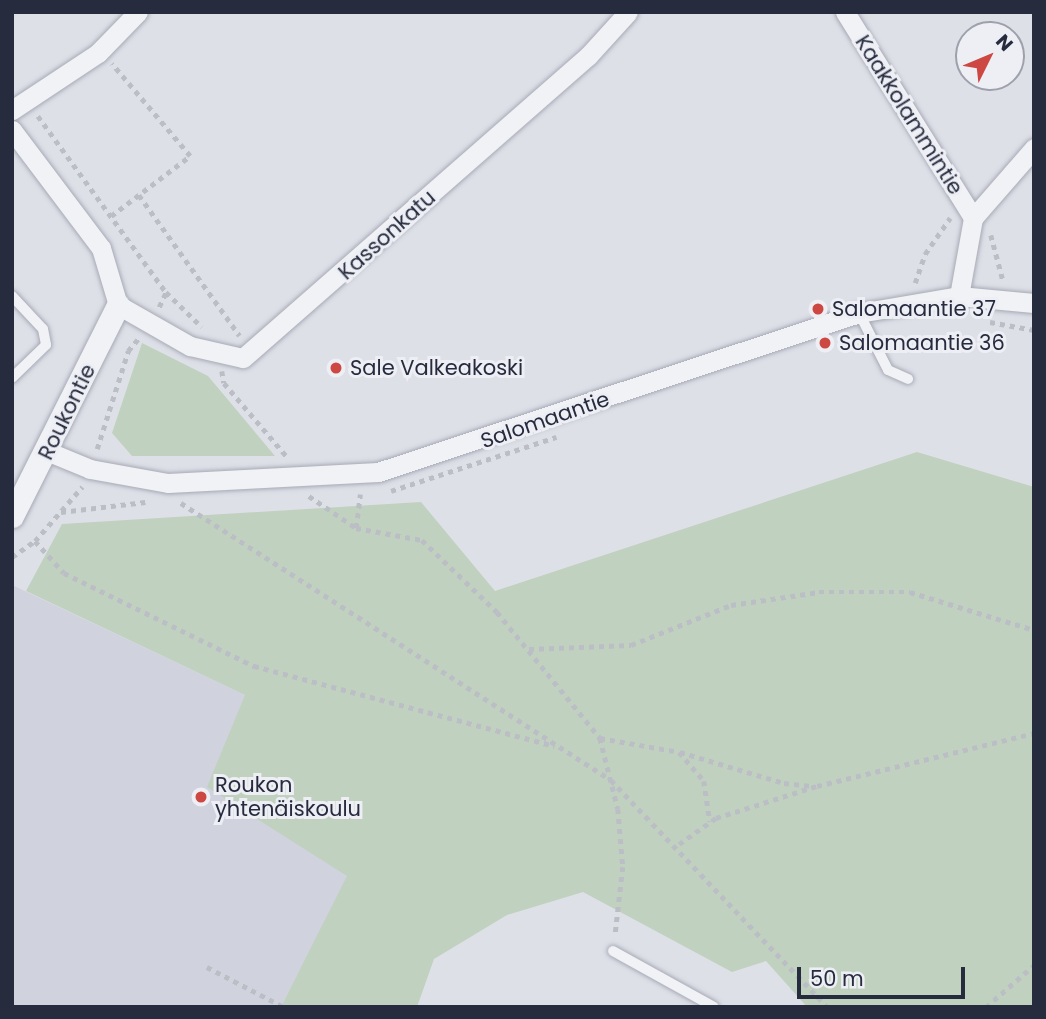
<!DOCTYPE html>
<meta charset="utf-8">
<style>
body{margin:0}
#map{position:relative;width:1046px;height:1019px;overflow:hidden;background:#dee0e8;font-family:Poppins,sans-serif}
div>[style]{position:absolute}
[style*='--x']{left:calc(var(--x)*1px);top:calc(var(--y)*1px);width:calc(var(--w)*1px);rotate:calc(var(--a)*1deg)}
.built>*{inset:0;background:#d0d2dd}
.green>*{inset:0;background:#c0d1bf}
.path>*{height:4.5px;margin-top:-2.25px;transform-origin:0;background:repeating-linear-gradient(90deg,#bcbec6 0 5px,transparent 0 10px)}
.roads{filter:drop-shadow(0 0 2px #a7aab5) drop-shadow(0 0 2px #a7aab5)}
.service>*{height:10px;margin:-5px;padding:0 5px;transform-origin:5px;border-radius:5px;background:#f1f2f6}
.minor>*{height:19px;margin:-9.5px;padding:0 9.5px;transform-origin:9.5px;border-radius:9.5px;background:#f1f2f6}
.tertiary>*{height:23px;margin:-11.5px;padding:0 11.5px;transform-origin:11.5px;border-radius:11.5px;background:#f1f2f6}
.dots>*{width:19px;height:19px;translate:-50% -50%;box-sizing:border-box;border:4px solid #edeff5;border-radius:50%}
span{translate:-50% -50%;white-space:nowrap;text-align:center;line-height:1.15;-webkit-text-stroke:6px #edeff5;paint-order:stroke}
.street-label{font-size:21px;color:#272b3e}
.poi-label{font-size:21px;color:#272b3e}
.left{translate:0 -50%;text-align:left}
.frame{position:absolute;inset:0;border:14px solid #272b3e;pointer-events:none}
.north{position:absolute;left:955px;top:21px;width:70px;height:70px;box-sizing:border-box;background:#edeff5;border:2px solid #9ea1ac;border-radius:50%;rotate:47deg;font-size:19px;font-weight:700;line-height:28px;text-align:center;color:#272b3e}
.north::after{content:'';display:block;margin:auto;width:24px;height:32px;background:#cd4842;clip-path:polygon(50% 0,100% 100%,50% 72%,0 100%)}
.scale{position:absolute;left:797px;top:967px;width:168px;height:32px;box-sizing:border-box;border:4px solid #272b3e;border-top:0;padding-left:9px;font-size:21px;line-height:24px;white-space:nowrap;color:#272b3e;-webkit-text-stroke:5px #edeff5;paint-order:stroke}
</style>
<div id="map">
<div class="built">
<i style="clip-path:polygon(12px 585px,245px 695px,361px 852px,281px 1007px,12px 1007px)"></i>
</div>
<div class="green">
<i style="clip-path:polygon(142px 343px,208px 376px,275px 456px,132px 456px,112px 433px)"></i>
<i style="clip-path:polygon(917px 452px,1034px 487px,1034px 1007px,807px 1007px,766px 961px,732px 972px,583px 892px,507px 915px,434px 959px,417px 1007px,281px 1007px,347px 876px,207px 787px,245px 695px,26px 591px,62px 524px,421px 502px,495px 591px)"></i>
</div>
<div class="path">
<i style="--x:38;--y:116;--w:218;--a:54"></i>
<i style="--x:166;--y:292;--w:50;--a:44.2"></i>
<i style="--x:139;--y:195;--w:173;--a:54.4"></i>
<i style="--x:111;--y:216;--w:99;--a:-37.2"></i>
<i style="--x:190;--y:156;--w:121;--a:-130.3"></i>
<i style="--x:991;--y:235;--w:47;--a:75.1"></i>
<i style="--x:915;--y:283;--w:31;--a:-71"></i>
<i style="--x:925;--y:254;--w:44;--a:-55.2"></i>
<i style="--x:159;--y:307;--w:17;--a:-65"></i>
<i style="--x:990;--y:322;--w:45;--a:10.3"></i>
<i style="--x:222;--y:371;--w:12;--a:81"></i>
<i style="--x:224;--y:383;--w:99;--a:49.5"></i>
<i style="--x:97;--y:449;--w:103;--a:-72.4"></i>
<i style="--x:128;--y:351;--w:17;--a:-50"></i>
<i style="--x:391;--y:491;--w:174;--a:-18.1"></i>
<i style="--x:309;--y:496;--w:57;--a:34.2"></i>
<i style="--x:356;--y:528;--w:67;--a:10.3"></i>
<i style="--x:422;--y:540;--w:104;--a:43.8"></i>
<i style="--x:497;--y:612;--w:163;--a:50.7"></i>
<i style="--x:600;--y:738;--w:73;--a:75.8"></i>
<i style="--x:618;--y:809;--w:58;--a:85.1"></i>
<i style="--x:623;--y:867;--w:70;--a:96.5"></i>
<i style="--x:181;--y:503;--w:511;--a:32.79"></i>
<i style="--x:611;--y:780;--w:313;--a:46.4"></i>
<i style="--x:61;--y:512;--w:85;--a:-6.8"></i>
<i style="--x:356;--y:528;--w:34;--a:-83"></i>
<i style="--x:35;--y:541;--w:43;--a:47.8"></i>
<i style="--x:64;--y:573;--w:212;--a:26.1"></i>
<i style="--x:254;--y:666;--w:311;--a:14.9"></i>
<i style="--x:12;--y:557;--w:28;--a:-35"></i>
<i style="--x:35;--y:541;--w:72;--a:-49"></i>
<i style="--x:529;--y:649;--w:102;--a:-2.2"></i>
<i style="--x:631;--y:645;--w:108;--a:-21.8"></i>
<i style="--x:731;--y:605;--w:89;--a:-8.4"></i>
<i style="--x:819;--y:592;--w:91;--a:0"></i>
<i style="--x:910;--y:592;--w:130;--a:17"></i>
<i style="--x:600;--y:738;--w:80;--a:10"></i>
<i style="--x:679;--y:752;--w:38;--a:49"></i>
<i style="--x:704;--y:781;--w:41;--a:81.7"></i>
<i style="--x:680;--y:752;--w:109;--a:16.6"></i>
<i style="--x:784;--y:783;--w:30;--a:6"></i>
<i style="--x:679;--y:844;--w:45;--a:-35.1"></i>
<i style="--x:716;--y:818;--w:106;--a:-17.6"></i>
<i style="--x:817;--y:786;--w:223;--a:-13.7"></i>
<i style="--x:207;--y:967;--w:87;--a:27.5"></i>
<i style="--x:986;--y:1007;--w:64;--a:-41.2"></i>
</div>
<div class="roads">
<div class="service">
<i style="--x:12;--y:296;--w:45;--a:46.8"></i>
<i style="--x:43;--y:329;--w:16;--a:79"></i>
<i style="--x:46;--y:345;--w:47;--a:135.9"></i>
<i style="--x:859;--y:313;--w:64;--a:63"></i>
<i style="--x:888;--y:370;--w:22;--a:24"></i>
<i style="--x:613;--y:951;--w:115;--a:29"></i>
</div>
<div class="minor">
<i style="--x:845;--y:12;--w:243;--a:58.1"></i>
<i style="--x:12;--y:110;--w:103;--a:-33.5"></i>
<i style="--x:98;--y:53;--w:57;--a:-45.7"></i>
<i style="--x:12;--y:130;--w:148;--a:53"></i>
<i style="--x:101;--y:248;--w:59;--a:73.4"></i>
<i style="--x:118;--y:305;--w:83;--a:29.7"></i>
<i style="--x:190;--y:346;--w:54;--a:12.8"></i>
<i style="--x:243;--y:358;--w:459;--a:-41.2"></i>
<i style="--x:588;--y:56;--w:59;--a:-47.7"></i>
<i style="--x:959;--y:296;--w:79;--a:-79.8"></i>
<i style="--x:973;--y:218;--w:93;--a:-48.9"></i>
<i style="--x:49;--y:452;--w:44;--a:22.5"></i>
<i style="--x:90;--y:469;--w:79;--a:10.2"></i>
<i style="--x:168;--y:483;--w:210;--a:-3"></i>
<i style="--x:378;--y:472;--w:507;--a:-18.29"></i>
<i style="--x:859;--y:313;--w:101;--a:-9.6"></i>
<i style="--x:959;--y:296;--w:75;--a:5.3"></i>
</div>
<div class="tertiary">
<i style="--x:12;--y:516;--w:236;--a:-63.3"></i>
</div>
</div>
<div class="dots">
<i style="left:818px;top:309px;background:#cd4842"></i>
<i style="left:825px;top:343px;background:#cd4842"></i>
<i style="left:336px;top:368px;background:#cd4842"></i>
<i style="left:201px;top:797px;background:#cd4842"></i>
</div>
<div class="street-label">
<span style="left:909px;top:115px;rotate:58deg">Kaakkolammintie</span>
<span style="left:387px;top:235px;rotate:-42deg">Kassonkatu</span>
<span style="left:67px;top:412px;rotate:-64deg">Roukontie</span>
<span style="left:545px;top:420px;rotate:-19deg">Salomaantie</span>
</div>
<div class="poi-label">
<span class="left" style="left:832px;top:309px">Salomaantie 37</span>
<span class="left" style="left:839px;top:343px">Salomaantie 36</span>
<span class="left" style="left:350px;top:368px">Sale Valkeakoski</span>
<span class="left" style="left:215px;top:797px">Roukon<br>yhtenäiskoulu</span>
</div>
<div class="frame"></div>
<div class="north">N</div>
<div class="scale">50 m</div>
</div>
